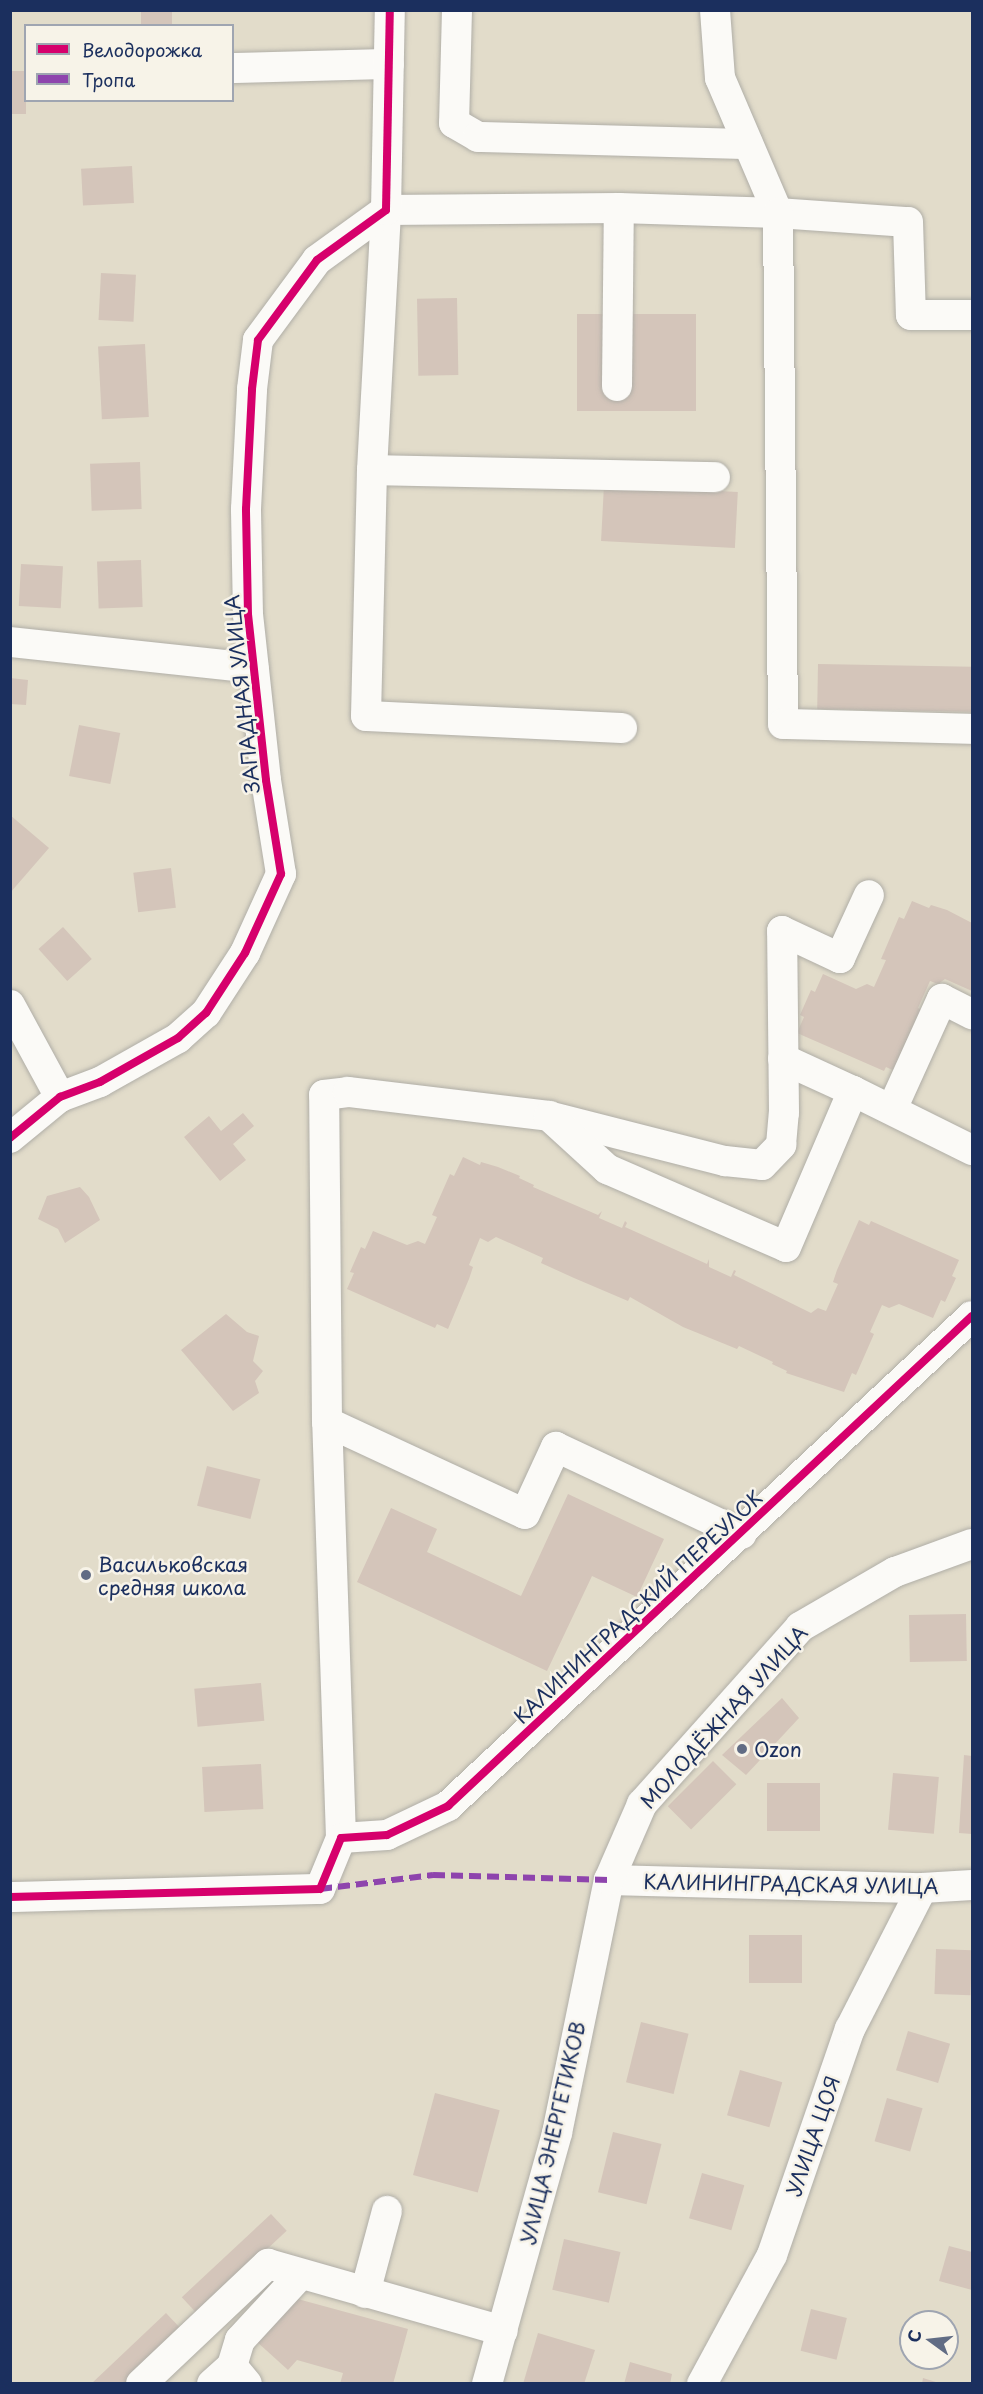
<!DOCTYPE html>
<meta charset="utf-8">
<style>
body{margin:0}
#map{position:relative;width:983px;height:2394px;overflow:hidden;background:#e2dcca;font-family:"Playpen Sans",sans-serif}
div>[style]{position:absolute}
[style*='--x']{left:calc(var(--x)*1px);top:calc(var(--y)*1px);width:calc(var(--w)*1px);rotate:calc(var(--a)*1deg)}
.building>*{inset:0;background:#d4c5ba;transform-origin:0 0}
.roads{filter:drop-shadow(0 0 2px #b0aea7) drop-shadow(0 0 2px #b0aea7)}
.minor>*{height:30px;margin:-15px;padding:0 15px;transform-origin:15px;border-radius:15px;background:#fbfaf7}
.quiet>*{height:6px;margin-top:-3px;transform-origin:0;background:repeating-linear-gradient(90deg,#8e44ad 0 12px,transparent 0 18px)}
.cycleway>*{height:8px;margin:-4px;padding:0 4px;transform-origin:4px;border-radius:4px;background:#d6006c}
.dots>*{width:16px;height:16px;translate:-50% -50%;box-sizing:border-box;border:3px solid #f7f3e8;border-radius:50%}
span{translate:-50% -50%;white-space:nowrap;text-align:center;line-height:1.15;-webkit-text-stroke:5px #f7f3e8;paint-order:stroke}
.street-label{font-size:20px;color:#1b2f5e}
.poi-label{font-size:20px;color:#1b2f5e}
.left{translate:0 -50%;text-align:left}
.frame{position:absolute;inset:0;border:12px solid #1b2f5e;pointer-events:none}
.legend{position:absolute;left:24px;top:24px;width:210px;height:78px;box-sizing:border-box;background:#f7f3e8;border:2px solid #9fa5b1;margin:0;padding:8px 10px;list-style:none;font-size:18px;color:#1b2f5e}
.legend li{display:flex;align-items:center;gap:12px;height:30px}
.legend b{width:30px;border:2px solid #9fa5b1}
.north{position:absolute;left:899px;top:2310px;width:60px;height:60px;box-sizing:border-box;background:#f7f3e8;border:2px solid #9fa5b1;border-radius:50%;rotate:285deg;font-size:16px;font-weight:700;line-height:24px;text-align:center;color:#1b2f5e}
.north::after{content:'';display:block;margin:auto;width:21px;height:27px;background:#616c84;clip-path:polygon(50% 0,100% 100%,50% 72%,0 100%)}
</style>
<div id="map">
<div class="building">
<i style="left:141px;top:10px;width:31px;height:16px"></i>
<i style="left:10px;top:71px;width:16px;height:43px"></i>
<i style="left:132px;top:166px;width:37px;height:51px;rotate:87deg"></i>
<i style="left:101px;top:273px;width:35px;height:47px;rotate:3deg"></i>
<i style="left:457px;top:298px;width:77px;height:40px;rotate:89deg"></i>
<i style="left:577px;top:314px;width:119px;height:97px"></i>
<i style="left:145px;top:344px;width:73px;height:47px;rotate:87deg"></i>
<i style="left:140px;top:462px;width:47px;height:50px;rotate:88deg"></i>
<i style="left:604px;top:485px;width:134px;height:56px;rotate:3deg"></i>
<i style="left:141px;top:560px;width:47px;height:44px;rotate:88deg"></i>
<i style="left:21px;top:564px;width:42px;height:42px;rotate:3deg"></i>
<i style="left:818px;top:664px;width:154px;height:45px;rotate:1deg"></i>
<i style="clip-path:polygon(10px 678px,28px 680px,26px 705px,10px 704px)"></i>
<i style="left:79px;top:725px;width:42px;height:52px;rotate:11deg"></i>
<i style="clip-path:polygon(10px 815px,49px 848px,10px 893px)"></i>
<i style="left:171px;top:868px;width:40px;height:38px;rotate:83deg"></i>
<i style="clip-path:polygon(912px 901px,929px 908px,931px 905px,947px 910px,972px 923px,972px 991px,945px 979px,938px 984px,930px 981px,918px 1008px,922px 1010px,897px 1072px,886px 1067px,884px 1071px,797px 1033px,804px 1017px,800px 1015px,811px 990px,815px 992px,823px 974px,856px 989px,867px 984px,874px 987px,886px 960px,881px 959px,899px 917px,904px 919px)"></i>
<i style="left:63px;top:927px;width:43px;height:33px;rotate:48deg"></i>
<i style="clip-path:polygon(243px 1113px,254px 1126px,233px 1144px,246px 1160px,220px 1181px,184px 1137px,209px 1116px,221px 1131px)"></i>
<i style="clip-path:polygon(463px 1157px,480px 1165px,481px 1162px,498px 1167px,520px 1176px,519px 1178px,534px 1185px,533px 1187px,598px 1215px,602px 1211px,599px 1218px,622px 1228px,625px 1221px,627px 1223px,625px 1227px,707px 1264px,709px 1259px,709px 1267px,731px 1277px,734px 1270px,736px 1271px,734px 1275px,811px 1313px,818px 1308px,826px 1311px,838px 1284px,833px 1282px,837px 1270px,859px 1220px,869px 1225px,871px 1221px,959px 1260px,952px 1276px,956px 1278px,945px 1302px,941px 1300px,933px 1318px,899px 1304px,889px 1308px,882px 1305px,870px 1332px,874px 1334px,856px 1375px,852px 1373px,844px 1392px,786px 1373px,787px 1371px,772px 1364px,773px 1362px,739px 1346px,737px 1349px,683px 1327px,630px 1297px,628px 1301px,574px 1278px,541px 1263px,543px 1258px,496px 1237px,488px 1242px,480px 1238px,469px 1265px,473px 1267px,469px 1279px,448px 1329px,437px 1324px,435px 1328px,347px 1289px,354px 1273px,350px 1272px,361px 1247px,365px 1249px,373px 1231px,407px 1245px,418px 1241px,425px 1244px,437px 1217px,432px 1215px,450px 1174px,454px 1176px)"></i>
<i style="clip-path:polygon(80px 1187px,89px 1197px,100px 1220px,65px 1243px,58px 1229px,38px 1219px,47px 1196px)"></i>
<i style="clip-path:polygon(226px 1314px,247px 1332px,259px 1336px,253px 1361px,263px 1371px,255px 1381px,259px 1393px,233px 1411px,181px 1350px)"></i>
<i style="left:207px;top:1466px;width:55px;height:41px;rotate:14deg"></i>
<i style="clip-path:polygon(568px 1494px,664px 1539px,637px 1597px,592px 1576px,547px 1671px,357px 1582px,391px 1508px,437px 1529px,427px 1552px,521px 1596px)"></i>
<i style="left:966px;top:1614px;width:47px;height:57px;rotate:89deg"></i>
<i style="left:261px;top:1683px;width:38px;height:67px;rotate:85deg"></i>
<i style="clip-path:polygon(782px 1698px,799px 1718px,746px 1775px,722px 1755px)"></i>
<i style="clip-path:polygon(964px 1755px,972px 1756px,972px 1834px,959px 1833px)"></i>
<i style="left:713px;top:1761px;width:33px;height:64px;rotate:45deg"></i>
<i style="left:261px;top:1764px;width:45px;height:59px;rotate:87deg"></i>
<i style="left:893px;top:1773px;width:46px;height:57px;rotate:5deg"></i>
<i style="left:767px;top:1783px;width:53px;height:48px"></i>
<i style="left:749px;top:1935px;width:53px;height:48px"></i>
<i style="left:936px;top:1949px;width:36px;height:45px;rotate:2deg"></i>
<i style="left:641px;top:2022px;width:49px;height:62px;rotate:14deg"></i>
<i style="left:908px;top:2031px;width:44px;height:41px;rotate:17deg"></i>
<i style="left:740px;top:2070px;width:44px;height:47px;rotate:16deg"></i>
<i style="left:435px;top:2093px;width:67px;height:85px;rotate:15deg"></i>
<i style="left:887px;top:2098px;width:37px;height:45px;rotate:16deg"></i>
<i style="left:613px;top:2132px;width:50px;height:62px;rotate:14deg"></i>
<i style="left:702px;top:2173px;width:44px;height:47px;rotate:16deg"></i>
<i style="left:271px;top:2214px;width:23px;height:122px;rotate:47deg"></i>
<i style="left:564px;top:2239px;width:58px;height:52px;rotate:13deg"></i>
<i style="clip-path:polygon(949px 2246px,972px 2252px,972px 2290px,939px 2281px)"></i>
<i style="clip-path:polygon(294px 2298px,408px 2329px,393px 2384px,340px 2384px,343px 2373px,297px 2360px,288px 2370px,256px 2341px)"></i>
<i style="left:811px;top:2309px;width:37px;height:43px;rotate:14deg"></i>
<i style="clip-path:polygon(166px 2313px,182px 2330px,125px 2384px,91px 2384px)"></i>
<i style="clip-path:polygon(538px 2333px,595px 2350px,584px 2384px,523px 2384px)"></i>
<i style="clip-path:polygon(630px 2362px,672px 2374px,670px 2384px,624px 2384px)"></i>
<i style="clip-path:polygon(923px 2378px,939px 2383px,939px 2384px,922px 2384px)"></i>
</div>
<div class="roads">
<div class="minor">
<i style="--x:457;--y:10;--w:113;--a:91.5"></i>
<i style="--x:454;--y:123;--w:28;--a:30"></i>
<i style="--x:478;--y:137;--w:270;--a:1.5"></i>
<i style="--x:715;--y:10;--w:68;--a:85.8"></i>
<i style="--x:720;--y:78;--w:147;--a:66.8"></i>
<i style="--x:778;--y:213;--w:130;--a:4"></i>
<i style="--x:908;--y:222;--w:93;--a:88.2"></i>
<i style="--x:911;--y:315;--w:61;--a:0"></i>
<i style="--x:232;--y:68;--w:157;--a:-1.5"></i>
<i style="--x:617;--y:386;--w:178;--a:-89.4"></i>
<i style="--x:372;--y:470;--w:343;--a:1.2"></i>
<i style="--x:10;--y:642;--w:245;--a:6.1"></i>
<i style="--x:622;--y:728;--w:256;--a:-177.3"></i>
<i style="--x:366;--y:716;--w:246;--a:-88.6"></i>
<i style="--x:372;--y:470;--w:260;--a:-86.9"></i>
<i style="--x:386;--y:210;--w:233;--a:-0.5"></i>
<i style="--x:619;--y:208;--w:159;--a:1.8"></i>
<i style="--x:778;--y:213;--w:511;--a:89.44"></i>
<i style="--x:783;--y:724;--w:189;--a:1.5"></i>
<i style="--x:10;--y:1005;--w:105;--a:61.5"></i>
<i style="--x:783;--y:1059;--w:77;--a:24.6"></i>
<i style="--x:892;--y:1109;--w:121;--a:-65.6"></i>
<i style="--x:942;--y:999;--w:34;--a:27"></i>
<i style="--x:552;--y:1117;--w:179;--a:14.3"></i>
<i style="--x:725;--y:1161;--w:37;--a:6"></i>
<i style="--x:762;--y:1165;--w:28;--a:-46"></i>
<i style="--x:781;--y:1145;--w:32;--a:-85"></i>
<i style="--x:784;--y:1113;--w:182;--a:-90.6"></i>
<i style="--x:782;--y:931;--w:64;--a:25"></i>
<i style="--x:840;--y:958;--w:69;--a:-65.3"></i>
<i style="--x:10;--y:1138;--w:65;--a:-39.4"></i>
<i style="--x:60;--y:1097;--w:43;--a:-20.6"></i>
<i style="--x:100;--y:1082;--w:90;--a:-29.4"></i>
<i style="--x:178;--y:1038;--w:38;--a:-42"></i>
<i style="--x:206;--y:1013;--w:72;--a:-57"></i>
<i style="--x:245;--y:953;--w:87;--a:-65.5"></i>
<i style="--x:281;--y:874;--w:95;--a:-99.1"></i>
<i style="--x:266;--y:780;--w:166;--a:-96.2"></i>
<i style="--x:248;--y:615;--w:106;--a:-91.1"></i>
<i style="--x:246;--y:509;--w:120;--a:-87.1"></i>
<i style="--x:252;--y:389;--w:49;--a:-83"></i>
<i style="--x:258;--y:340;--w:99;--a:-53.6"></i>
<i style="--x:317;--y:260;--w:85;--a:-35.9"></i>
<i style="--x:386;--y:210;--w:200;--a:-88.9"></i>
<i style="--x:327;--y:1422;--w:218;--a:24.9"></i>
<i style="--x:525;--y:1514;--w:74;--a:-65.2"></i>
<i style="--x:556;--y:1447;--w:205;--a:25.1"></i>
<i style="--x:341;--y:1838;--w:416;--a:-91.9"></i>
<i style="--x:327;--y:1422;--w:327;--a:-90.5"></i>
<i style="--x:324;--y:1095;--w:24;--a:-7"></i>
<i style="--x:348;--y:1092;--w:202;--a:6.8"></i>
<i style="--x:549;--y:1116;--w:79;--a:42.4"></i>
<i style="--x:607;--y:1169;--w:195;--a:23.5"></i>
<i style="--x:786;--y:1247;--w:170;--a:-66.8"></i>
<i style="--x:853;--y:1091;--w:133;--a:26.4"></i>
<i style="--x:609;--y:1880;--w:313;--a:1.5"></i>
<i style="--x:922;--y:1888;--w:50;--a:-3.4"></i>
<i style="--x:10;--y:1897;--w:310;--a:-1.5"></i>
<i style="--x:320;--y:1889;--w:55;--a:-67.6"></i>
<i style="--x:341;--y:1838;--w:46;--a:-3.7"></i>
<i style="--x:387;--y:1835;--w:68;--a:-25.4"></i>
<i style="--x:448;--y:1806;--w:717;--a:-43.08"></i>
<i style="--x:365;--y:2293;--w:85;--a:-75"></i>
<i style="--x:232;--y:2366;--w:27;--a:-73"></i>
<i style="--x:240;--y:2340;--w:88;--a:-47.3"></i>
<i style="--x:141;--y:2384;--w:175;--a:-43.4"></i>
<i style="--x:268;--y:2264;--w:244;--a:15.9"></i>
<i style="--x:212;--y:2384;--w:27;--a:-42"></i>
<i style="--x:232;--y:2366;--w:23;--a:50"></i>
<i style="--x:487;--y:2384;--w:261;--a:-74.4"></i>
<i style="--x:557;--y:2133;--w:258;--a:-78.4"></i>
<i style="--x:609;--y:1880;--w:83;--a:-66.5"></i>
<i style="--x:642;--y:1804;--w:237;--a:-48.2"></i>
<i style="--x:800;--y:1627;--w:110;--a:-30.1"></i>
<i style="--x:895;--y:1572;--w:82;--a:-20"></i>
<i style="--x:702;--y:2384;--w:147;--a:-61.5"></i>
<i style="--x:772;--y:2255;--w:239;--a:-71"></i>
<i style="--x:850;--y:2029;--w:158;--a:-62.9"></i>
</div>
</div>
<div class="quiet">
<i style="--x:320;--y:1889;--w:114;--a:-7.1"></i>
<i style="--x:433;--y:1875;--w:176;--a:1.6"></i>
</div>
<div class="cycleway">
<i style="--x:10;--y:1138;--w:65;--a:-39.4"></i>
<i style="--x:60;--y:1097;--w:43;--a:-20.6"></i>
<i style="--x:100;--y:1082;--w:90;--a:-29.4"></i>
<i style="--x:178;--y:1038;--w:38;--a:-42"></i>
<i style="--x:206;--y:1013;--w:72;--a:-57"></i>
<i style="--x:245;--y:953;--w:87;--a:-65.5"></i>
<i style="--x:281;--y:874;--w:95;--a:-99.1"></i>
<i style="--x:266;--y:780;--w:166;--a:-96.2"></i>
<i style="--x:248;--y:615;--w:106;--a:-91.1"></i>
<i style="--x:246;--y:509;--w:120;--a:-87.1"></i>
<i style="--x:252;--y:389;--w:49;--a:-83"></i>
<i style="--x:258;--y:340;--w:99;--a:-53.6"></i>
<i style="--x:317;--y:260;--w:85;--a:-35.9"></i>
<i style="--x:386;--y:210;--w:200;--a:-88.9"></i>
<i style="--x:10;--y:1897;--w:310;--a:-1.5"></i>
<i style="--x:320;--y:1889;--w:55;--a:-67.6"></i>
<i style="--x:341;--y:1838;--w:46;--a:-3.7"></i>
<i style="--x:387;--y:1835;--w:68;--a:-25.4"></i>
<i style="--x:448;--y:1806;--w:717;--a:-43.08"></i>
</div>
<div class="dots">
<i style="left:86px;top:1575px;background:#616c84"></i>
<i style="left:742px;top:1749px;background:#616c84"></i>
</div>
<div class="street-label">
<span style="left:242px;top:694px;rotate:-96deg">ЗАПАДНАЯ УЛИЦА</span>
<span style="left:638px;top:1607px;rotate:-43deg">КАЛИНИНГРАДСКИЙ ПЕРЕУЛОК</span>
<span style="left:724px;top:1717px;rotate:-48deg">МОЛОДЁЖНАЯ УЛИЦА</span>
<span style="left:791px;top:1884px;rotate:1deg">КАЛИНИНГРАДСКАЯ УЛИЦА</span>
<span style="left:553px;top:2133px;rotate:-77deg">УЛИЦА ЭНЕРГЕТИКОВ</span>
<span style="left:813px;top:2136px;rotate:-71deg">УЛИЦА ЦОЯ</span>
</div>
<div class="poi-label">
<span class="left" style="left:98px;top:1576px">Васильковская<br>средняя школа</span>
<span class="left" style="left:754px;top:1749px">Ozon</span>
</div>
<div class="frame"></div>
<ul class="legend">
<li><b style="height:8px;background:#d6006c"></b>Велодорожка</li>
<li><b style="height:8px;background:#8e44ad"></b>Тропа</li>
</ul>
<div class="north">С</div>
</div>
